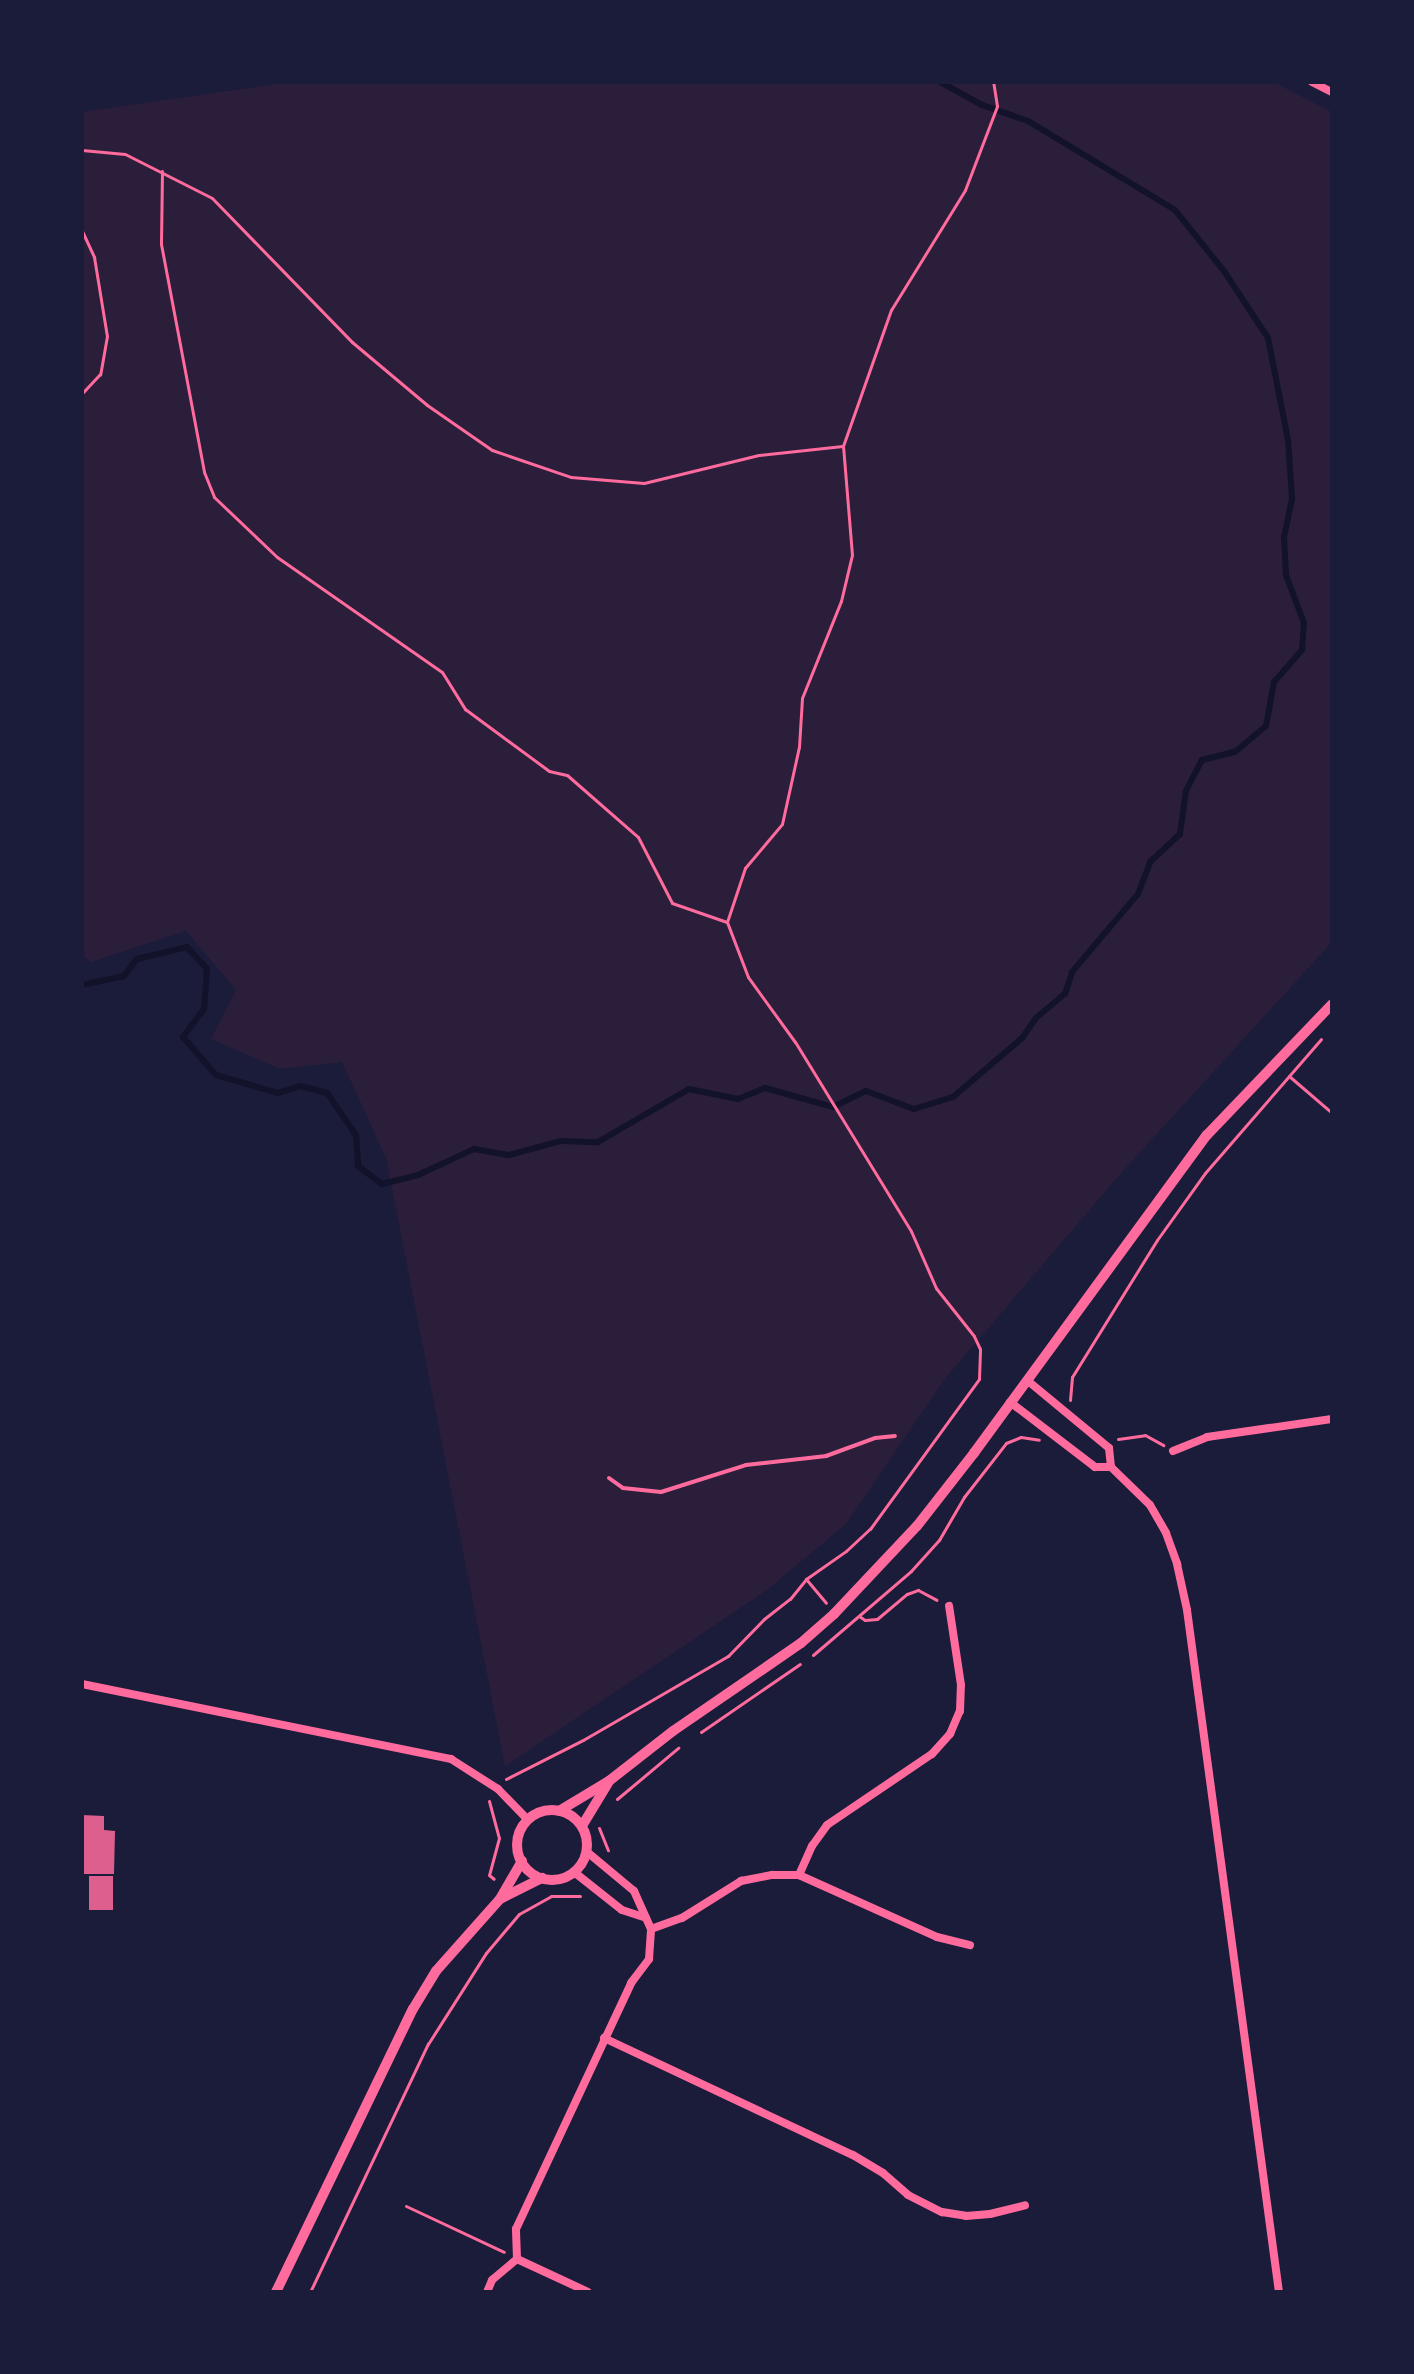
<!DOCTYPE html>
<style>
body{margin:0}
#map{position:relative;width:1414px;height:2374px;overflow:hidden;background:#1b1b3a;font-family:"Golos Text",sans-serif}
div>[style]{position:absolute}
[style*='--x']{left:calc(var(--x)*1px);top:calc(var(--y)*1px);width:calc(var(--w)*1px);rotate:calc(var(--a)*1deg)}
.green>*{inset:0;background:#2a1e3b}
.stream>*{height:6px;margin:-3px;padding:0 3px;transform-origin:3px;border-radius:3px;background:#12122b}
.building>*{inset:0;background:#dd5f8e;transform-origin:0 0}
.path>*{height:3px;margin:-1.5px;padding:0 1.5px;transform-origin:1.5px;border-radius:1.5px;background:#ff6b9d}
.service>*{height:4px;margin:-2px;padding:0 2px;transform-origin:2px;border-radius:2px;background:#ff6b9d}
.minor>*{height:8px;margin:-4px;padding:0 4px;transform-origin:4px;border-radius:4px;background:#ff6b9d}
.tertiary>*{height:10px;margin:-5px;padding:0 5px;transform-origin:5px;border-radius:5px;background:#ff6b9d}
.tertiary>.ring{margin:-5px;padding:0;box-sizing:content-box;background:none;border:10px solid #ff6b9d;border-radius:50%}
span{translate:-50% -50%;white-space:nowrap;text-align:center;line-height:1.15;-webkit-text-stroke:8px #1b1b3a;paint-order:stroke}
.frame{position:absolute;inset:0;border:84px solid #1b1b3a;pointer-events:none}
</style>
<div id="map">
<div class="green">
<i style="clip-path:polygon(291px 82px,1273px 82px,1332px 112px,1332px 942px,1124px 1170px,944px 1380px,846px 1524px,767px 1590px,505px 1766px,386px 1158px,342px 1062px,280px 1069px,211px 1039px,236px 990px,186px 931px,91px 962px,82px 955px,82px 112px)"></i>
</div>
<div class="stream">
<i style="--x:82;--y:985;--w:43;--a:-12.1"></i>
<i style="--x:124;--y:976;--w:21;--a:-53"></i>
<i style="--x:137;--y:959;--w:51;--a:-13.5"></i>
<i style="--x:187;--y:947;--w:30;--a:48"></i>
<i style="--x:207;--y:969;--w:40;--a:94.3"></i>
<i style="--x:204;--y:1009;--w:35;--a:127"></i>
<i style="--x:183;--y:1037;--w:50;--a:49"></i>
<i style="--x:216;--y:1075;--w:65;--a:16.2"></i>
<i style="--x:278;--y:1093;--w:24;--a:-17"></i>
<i style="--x:301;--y:1086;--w:27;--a:15"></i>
<i style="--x:327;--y:1093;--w:51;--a:55.4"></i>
<i style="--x:356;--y:1135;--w:31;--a:86"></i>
<i style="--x:358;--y:1166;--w:30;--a:37"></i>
<i style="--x:382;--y:1184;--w:37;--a:-14"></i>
<i style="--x:418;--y:1175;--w:62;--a:-24.9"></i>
<i style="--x:474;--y:1149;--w:36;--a:10"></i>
<i style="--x:509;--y:1155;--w:54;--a:-15.1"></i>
<i style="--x:561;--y:1141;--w:37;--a:2"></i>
<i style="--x:598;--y:1142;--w:105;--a:-30.2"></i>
<i style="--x:689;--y:1089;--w:50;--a:11.5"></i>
<i style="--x:738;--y:1099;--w:29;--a:-22"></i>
<i style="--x:765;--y:1088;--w:71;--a:15.6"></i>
<i style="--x:833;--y:1107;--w:37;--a:-26"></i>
<i style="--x:866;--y:1091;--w:51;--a:20.6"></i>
<i style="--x:914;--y:1109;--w:41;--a:-17.1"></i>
<i style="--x:953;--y:1097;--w:91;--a:-40.5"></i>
<i style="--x:1022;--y:1038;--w:24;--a:-55"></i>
<i style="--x:1036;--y:1018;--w:38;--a:-40"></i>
<i style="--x:1065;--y:994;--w:23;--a:-72"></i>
<i style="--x:1072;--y:972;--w:102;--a:-49.8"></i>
<i style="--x:1138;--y:894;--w:34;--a:-69"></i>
<i style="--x:1150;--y:862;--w:41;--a:-43"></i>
<i style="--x:1180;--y:834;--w:43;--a:-82.1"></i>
<i style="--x:1186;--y:791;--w:35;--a:-63"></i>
<i style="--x:1202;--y:760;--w:34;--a:-14"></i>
<i style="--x:1235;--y:752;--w:40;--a:-40"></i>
<i style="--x:1266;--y:726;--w:45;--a:-79.7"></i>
<i style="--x:1274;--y:682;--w:43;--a:-48.8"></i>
<i style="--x:1302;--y:650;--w:27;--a:-86"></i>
<i style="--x:1304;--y:623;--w:51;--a:-110.6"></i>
<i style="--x:1286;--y:575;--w:38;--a:-93"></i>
<i style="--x:1284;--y:537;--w:40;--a:-78"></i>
<i style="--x:1292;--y:498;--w:58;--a:-93.9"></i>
<i style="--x:1288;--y:440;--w:104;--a:-101.1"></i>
<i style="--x:1268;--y:338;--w:80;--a:-123.3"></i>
<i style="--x:1224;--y:271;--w:78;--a:-128.8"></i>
<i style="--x:1175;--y:210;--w:172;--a:-148.8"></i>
<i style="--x:1028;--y:121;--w:49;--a:-160.8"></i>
<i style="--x:982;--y:105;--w:48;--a:-151.3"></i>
</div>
<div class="building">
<i style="clip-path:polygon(82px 1815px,104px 1816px,104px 1830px,115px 1831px,114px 1874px,82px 1874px)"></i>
<i style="left:89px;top:1876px;width:24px;height:34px"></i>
</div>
<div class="path">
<i style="--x:82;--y:150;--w:43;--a:5.3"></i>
<i style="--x:125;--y:154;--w:97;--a:26.8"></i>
<i style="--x:212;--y:198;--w:201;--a:45.8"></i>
<i style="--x:352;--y:342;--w:98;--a:40"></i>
<i style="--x:427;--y:405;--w:79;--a:34.7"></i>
<i style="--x:492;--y:450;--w:83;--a:18.9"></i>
<i style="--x:571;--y:477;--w:73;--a:4.7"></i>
<i style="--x:644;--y:483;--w:118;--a:-13.7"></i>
<i style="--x:759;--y:455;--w:84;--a:-6.1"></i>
<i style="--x:162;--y:171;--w:73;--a:90.8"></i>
<i style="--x:161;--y:244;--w:232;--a:79.3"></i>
<i style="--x:204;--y:472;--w:27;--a:68"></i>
<i style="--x:214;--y:497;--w:87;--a:43.6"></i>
<i style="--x:277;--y:557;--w:201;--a:34.9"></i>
<i style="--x:442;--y:672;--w:44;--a:58.1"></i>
<i style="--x:465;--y:709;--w:104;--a:36.4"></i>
<i style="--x:549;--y:771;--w:18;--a:13"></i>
<i style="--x:567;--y:775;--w:94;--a:41.1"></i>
<i style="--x:638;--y:837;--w:74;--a:62.7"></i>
<i style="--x:672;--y:903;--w:58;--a:19.1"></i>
<i style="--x:82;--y:231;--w:29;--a:65"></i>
<i style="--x:94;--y:257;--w:80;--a:80.7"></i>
<i style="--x:107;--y:336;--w:39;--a:100"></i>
<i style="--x:100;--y:374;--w:26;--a:133"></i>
<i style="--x:1289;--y:1076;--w:57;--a:40.7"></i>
<i style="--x:1070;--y:1400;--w:23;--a:-85"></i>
<i style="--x:1072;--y:1377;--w:161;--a:-58.2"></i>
<i style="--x:1157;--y:1240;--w:82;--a:-54.4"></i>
<i style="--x:1205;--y:1173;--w:177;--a:-49.1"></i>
<i style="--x:1118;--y:1439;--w:27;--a:-8"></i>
<i style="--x:1145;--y:1435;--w:21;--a:29"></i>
<i style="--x:806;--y:1579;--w:31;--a:50"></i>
<i style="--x:859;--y:1616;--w:7;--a:34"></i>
<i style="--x:865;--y:1620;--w:12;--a:-5"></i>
<i style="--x:877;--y:1619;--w:39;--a:-40"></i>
<i style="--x:907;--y:1594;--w:12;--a:-20"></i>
<i style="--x:918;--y:1590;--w:21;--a:28"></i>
<i style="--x:813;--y:1655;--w:129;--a:-40.6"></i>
<i style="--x:911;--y:1571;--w:42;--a:-47.9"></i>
<i style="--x:939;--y:1540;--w:50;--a:-59.8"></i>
<i style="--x:964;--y:1497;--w:68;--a:-52.1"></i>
<i style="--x:1006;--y:1443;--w:16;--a:-22"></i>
<i style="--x:1021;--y:1437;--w:18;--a:9"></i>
<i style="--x:701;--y:1732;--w:120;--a:-34.5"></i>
<i style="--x:506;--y:1779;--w:86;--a:-26.9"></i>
<i style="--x:583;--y:1740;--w:168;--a:-30.1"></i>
<i style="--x:728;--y:1656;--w:52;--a:-45.8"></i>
<i style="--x:764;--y:1619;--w:33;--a:-38"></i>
<i style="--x:790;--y:1599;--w:26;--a:-51"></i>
<i style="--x:806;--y:1579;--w:49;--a:-35"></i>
<i style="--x:846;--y:1551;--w:33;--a:-43"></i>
<i style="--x:870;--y:1529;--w:185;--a:-54"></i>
<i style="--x:979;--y:1379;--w:30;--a:-88"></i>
<i style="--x:980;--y:1349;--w:14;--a:-115"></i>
<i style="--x:974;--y:1336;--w:61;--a:-128.4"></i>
<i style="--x:936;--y:1288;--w:62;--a:-113.7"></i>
<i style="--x:911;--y:1231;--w:222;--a:-121.5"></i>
<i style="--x:795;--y:1042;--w:80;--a:-125.9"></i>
<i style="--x:748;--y:977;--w:59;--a:-110.9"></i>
<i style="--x:727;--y:922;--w:57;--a:-71.6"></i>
<i style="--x:745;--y:868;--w:57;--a:-49.9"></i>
<i style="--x:782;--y:824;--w:79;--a:-77.6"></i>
<i style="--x:799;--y:747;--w:49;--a:-86.5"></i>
<i style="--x:802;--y:698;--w:105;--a:-68.1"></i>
<i style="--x:841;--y:601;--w:47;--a:-76.6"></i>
<i style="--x:852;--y:555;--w:109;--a:-94.7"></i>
<i style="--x:843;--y:446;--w:144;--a:-70.6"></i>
<i style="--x:891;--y:310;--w:141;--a:-58.3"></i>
<i style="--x:965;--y:190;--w:90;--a:-69.1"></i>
<i style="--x:997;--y:106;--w:24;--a:-99"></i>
<i style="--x:617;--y:1799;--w:80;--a:-39.9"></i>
<i style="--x:489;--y:1801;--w:38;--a:75"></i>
<i style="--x:499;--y:1838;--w:38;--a:105"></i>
<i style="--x:489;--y:1875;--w:6;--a:39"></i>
<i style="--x:599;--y:1828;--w:24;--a:68"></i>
<i style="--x:406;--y:2206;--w:108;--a:25.1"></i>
<i style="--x:310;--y:2292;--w:275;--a:-64.6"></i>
<i style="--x:428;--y:2044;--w:108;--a:-57.5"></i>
<i style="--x:486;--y:1953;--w:51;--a:-49.8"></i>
<i style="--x:519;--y:1914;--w:37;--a:-29"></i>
<i style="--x:551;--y:1896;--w:29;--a:0"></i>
</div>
<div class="service">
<i style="--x:609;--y:1478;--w:17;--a:36"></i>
<i style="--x:623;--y:1488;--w:38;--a:6"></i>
<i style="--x:661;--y:1492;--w:89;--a:-17.6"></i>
<i style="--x:746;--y:1465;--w:81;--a:-6.4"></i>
<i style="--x:826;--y:1456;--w:52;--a:-20.2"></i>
<i style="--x:875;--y:1438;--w:20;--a:-6"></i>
</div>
<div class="minor">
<i style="--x:1312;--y:82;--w:22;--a:27"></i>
<i style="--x:1028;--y:1381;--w:105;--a:39.6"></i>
<i style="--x:1109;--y:1448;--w:19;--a:84"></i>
<i style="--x:1111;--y:1467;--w:54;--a:44.3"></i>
<i style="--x:1150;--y:1505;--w:32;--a:60"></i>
<i style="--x:1166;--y:1533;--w:33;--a:70"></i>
<i style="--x:1177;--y:1564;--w:47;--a:77.7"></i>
<i style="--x:1187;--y:1610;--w:688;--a:82.32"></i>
<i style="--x:1010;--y:1402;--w:107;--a:37.4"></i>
<i style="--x:1095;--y:1467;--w:16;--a:0"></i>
<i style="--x:1173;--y:1451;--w:37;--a:-22"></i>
<i style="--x:1207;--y:1437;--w:126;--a:-8.2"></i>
<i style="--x:82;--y:1684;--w:377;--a:11.5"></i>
<i style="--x:451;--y:1759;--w:56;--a:32.6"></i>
<i style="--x:498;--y:1789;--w:43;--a:45.9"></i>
<i style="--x:574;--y:1872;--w:61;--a:38.4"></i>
<i style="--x:622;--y:1910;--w:25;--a:18"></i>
<i style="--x:799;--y:1875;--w:32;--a:-66"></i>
<i style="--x:812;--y:1846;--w:26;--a:-54"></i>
<i style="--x:827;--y:1825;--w:127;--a:-34.1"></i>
<i style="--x:932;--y:1754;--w:27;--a:-48"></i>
<i style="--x:950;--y:1734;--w:25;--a:-67"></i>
<i style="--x:960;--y:1711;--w:26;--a:-88"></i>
<i style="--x:961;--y:1685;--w:80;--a:-98.6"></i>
<i style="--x:651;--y:1929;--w:33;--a:-20"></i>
<i style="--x:682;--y:1918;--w:70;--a:-32.1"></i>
<i style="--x:741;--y:1881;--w:32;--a:-11"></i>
<i style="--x:772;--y:1875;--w:27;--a:0"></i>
<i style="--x:799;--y:1875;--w:151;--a:24.2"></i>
<i style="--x:937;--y:1937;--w:34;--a:14"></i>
<i style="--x:604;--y:2038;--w:275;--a:25.2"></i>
<i style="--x:853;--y:2155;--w:35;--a:31"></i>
<i style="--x:883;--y:2173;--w:33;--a:41"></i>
<i style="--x:908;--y:2195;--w:38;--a:27"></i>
<i style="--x:942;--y:2212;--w:24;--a:9"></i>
<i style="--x:966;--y:2216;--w:24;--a:-5"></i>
<i style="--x:990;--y:2214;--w:36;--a:-14"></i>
<i style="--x:517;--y:2259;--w:78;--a:24.9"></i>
<i style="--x:487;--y:2292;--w:13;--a:-67"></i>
<i style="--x:492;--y:2280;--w:33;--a:-40"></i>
<i style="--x:517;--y:2259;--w:30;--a:-92"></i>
<i style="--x:516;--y:2229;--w:272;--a:-64.9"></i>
<i style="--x:631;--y:1983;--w:30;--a:-53"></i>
<i style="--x:649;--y:1959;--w:30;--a:-86"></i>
<i style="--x:651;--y:1929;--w:42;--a:-114.1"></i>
<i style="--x:634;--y:1891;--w:62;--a:-140.2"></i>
</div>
<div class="tertiary">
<i class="ring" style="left:517px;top:1810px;width:60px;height:60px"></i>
<i style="--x:559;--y:1811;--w:58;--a:-31"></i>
<i style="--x:609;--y:1781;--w:81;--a:-38"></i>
<i style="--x:673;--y:1731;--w:155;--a:-34.5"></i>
<i style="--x:801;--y:1643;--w:44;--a:-41.3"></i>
<i style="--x:834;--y:1614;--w:121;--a:-46.7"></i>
<i style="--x:917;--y:1526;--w:93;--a:-52"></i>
<i style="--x:974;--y:1453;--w:394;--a:-53.8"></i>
<i style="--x:1207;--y:1135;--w:181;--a:-46.3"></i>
<i style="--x:582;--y:1826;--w:50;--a:-58.8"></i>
<i style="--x:502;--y:1898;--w:45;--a:-26.6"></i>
<i style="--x:276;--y:2292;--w:314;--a:-64.2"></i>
<i style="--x:413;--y:2009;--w:44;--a:-58.8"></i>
<i style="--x:436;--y:1971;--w:96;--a:-48.4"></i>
<i style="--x:500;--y:1899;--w:44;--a:-59.9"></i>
</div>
<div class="frame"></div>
</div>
